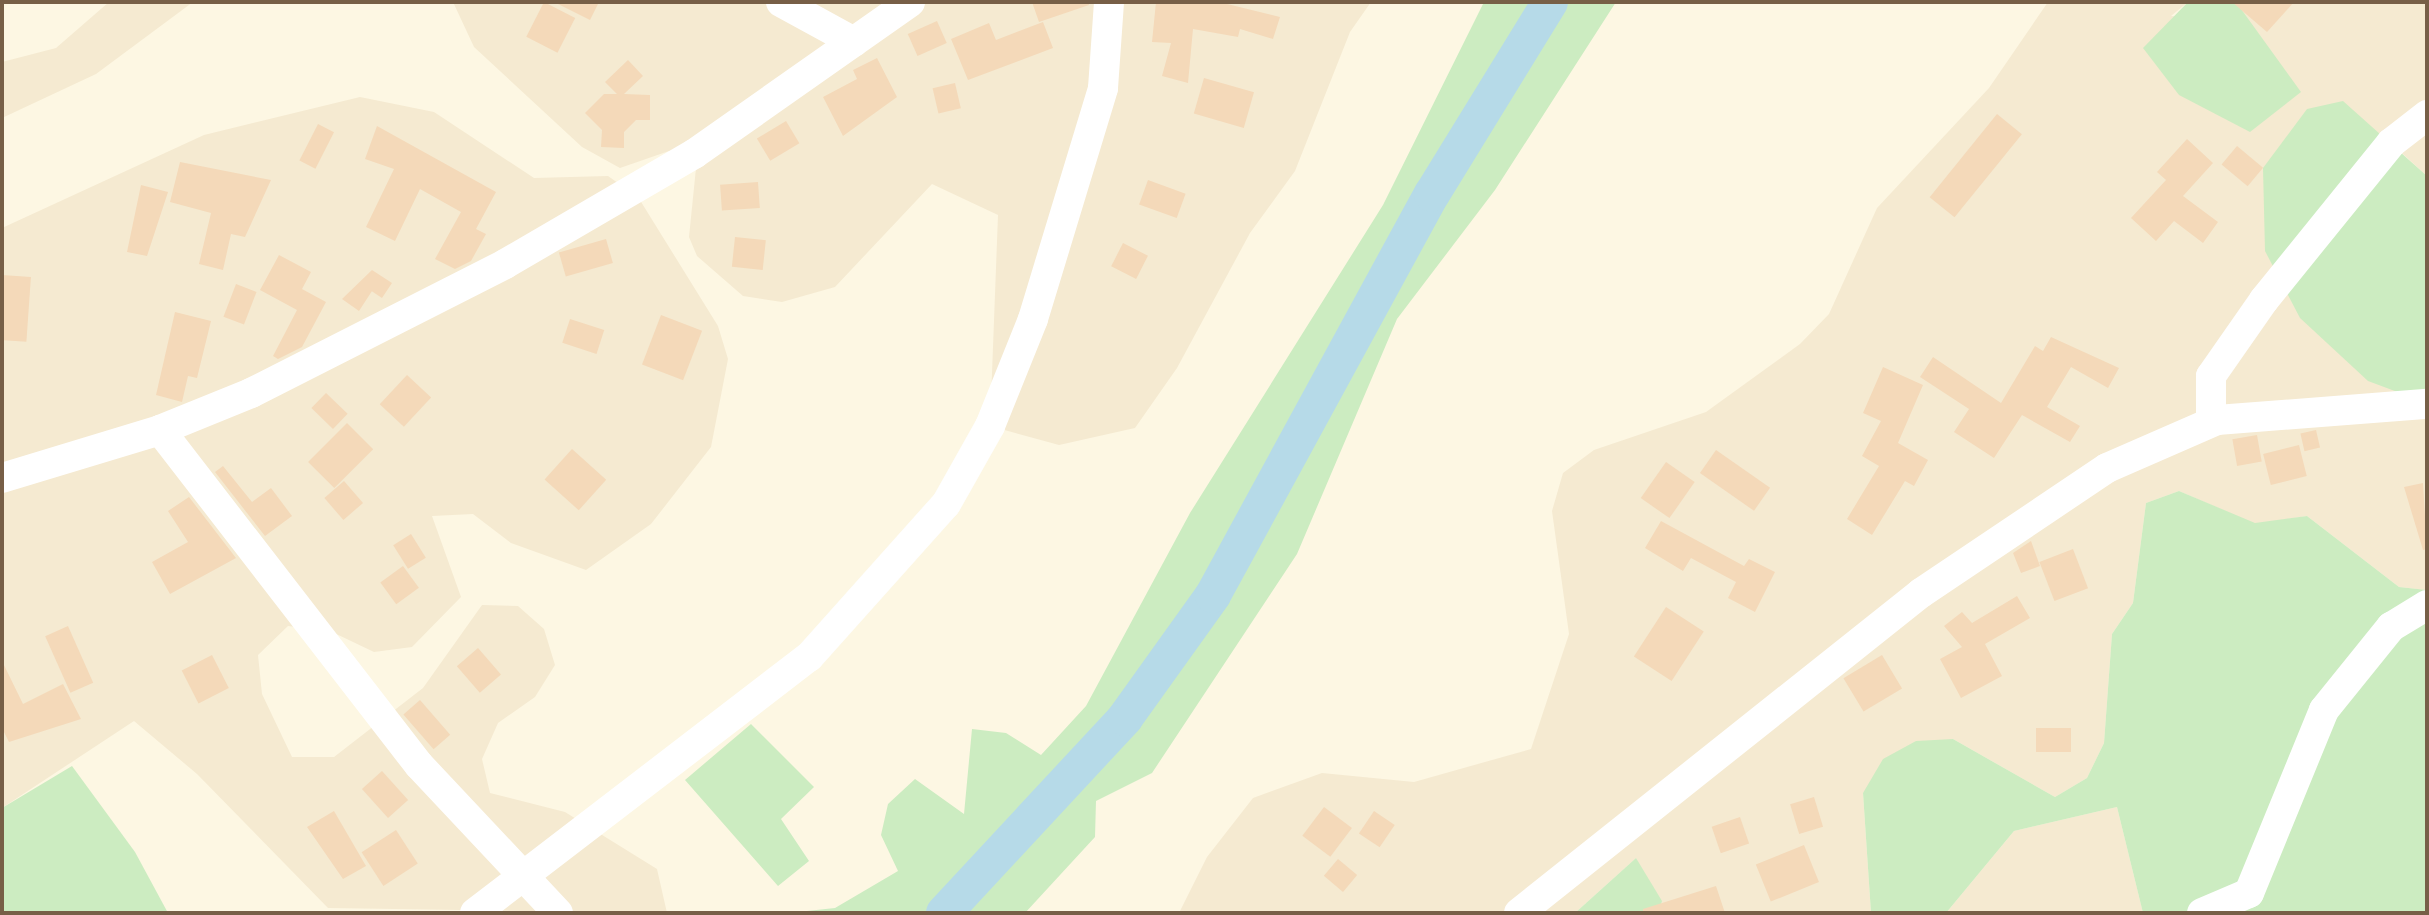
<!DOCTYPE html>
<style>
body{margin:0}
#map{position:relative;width:2429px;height:915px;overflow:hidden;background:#fdf7e3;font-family:"Sofia Sans Condensed",sans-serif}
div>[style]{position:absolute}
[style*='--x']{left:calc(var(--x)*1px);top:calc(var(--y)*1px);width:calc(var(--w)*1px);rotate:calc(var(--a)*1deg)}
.residential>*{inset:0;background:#f5ead1}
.green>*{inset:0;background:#ccecc1}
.river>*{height:36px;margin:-18px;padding:0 18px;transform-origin:18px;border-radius:18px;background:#b6dae8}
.building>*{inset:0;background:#f4d9b9;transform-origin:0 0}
.minor>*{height:30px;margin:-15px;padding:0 15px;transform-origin:15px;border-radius:15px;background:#fff}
span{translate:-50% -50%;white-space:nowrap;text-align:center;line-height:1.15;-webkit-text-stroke:6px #fffaea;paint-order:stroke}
.frame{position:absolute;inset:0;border:4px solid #775f47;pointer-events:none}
</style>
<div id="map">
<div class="residential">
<i style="clip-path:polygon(109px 2px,193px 2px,96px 74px,2px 118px,2px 62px,56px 48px)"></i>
<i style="clip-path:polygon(453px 2px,1371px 2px,1350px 32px,1295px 171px,1250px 233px,1177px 368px,1135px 428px,1059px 445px,990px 426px,998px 215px,932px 184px,835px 287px,782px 302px,743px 296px,697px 256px,689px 237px,696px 168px,669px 151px,620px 168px,582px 147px,474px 47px)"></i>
<i style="clip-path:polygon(2048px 2px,2188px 2px,2171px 16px,2249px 23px,2236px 2px,2427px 2px,2427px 176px,2391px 143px,2427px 403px,2427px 590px,2399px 587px,2307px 516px,2255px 524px,2179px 491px,2146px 503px,2133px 603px,2112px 634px,2104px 743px,2087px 778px,2055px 797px,1953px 739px,1863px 793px,1871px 913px,1658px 913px,1636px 858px,1575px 913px,1179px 913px,1207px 857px,1253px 798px,1322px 773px,1414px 782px,1531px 749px,1569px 634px,1552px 511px,1563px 473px,1594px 450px,1706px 412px,1800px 344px,1829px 314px,1877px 208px,1989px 88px)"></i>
<i style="clip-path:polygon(360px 97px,434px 112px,534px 178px,608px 176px,638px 197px,718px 326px,728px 359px,711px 447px,651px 524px,586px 570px,511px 543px,473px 514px,432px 516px,461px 597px,412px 647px,374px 652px,330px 631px,288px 626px,258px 655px,262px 694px,292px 757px,334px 757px,423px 688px,482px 605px,518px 606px,544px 629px,555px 665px,535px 697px,498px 723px,482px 759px,490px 793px,565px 812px,657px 869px,667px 913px,328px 908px,197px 774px,134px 721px,2px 808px,2px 228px,204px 135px)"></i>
<i style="clip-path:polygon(2117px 807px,2143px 913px,1946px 913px,2014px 831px)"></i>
</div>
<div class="green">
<i style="clip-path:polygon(1484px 2px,1616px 2px,1495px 190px,1397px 319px,1297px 554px,1152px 773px,1096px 801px,1095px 837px,1025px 913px,788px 913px,835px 908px,898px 871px,881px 835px,888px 804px,915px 779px,964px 814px,972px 729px,1006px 733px,1041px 755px,1086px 706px,1190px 513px,1383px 205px)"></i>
<i style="clip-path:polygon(2188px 2px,2236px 2px,2301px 92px,2250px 132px,2179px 95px,2143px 48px)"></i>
<i style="clip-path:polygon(2343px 101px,2427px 176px,2427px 403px,2368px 381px,2300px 318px,2265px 251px,2263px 168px,2307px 109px)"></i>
<i style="clip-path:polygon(2179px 491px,2255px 523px,2307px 516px,2399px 587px,2427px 590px,2427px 913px,2143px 913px,2117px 807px,2014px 831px,1946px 913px,1871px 913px,1863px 793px,1883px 759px,1916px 741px,1953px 739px,2055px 797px,2087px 778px,2104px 743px,2112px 634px,2133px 603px,2146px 503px)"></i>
<i style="clip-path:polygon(751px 724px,814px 787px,781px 819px,809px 861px,778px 886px,685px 780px)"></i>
<i style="clip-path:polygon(72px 766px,135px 852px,168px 913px,2px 913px,2px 808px)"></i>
<i style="clip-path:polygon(1636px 858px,1662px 901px,1658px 913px,1575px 913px)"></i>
</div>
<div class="river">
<i style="--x:944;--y:913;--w:266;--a:-47.1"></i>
<i style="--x:1125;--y:718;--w:151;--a:-54.4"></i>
<i style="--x:1213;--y:595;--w:457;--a:-61.4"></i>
<i style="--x:1432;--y:194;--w:225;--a:-58.4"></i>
</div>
<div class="building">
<i style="left:544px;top:2px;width:35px;height:39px;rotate:27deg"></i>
<i style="clip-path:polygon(554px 2px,599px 2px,590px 20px)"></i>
<i style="clip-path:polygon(1032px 2px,1088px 2px,1089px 5px,1039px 22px)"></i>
<i style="clip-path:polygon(1156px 2px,1219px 2px,1280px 17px,1273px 39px,1240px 29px,1238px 37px,1193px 29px,1188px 83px,1162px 76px,1171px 43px,1152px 42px)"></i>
<i style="clip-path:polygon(2232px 2px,2294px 2px,2267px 32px)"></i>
<i style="left:937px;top:21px;width:24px;height:32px;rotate:66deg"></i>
<i style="clip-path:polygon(1043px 22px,1053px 48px,968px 80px,951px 39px,989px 23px,996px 40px)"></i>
<i style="clip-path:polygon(877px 58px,897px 97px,843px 136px,823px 97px,857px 79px,853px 70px)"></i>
<i style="clip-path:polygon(628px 60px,643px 76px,624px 94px,650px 95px,650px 120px,636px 120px,624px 132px,624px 148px,601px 147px,602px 130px,585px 113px,604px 94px,617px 94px,605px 82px)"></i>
<i style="left:1204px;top:78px;width:52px;height:37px;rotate:16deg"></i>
<i style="left:955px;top:83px;width:26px;height:23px;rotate:77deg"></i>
<i style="left:1997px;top:114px;width:32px;height:107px;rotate:39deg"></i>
<i style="left:786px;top:121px;width:26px;height:34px;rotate:59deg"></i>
<i style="left:318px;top:124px;width:18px;height:41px;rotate:27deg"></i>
<i style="clip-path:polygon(377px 126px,496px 192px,476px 229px,486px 234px,471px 261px,455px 269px,435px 259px,461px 212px,420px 189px,395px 241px,366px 227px,394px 169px,365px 159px)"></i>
<i style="clip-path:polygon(2187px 139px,2213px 163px,2183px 196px,2218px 222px,2203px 243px,2174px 221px,2156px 241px,2131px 218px,2166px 180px,2157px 172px)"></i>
<i style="left:2237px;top:146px;width:34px;height:24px;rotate:40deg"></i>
<i style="clip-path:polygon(180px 162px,271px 180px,245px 237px,231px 234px,223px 270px,199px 264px,211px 213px,170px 202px)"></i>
<i style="left:1148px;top:180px;width:40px;height:26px;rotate:20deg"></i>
<i style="left:758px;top:182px;width:26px;height:38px;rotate:86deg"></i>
<i style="clip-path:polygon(141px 185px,168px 192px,147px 256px,127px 252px)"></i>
<i style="left:735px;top:237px;width:31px;height:30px;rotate:6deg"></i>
<i style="left:606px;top:239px;width:25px;height:49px;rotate:74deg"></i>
<i style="left:1123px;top:243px;width:28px;height:26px;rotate:27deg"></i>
<i style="clip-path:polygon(279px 255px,311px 272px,302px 289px,326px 302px,302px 347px,278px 359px,273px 356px,297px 310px,260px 290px)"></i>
<i style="clip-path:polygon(372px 270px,392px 283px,382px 298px,367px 288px,372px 291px,359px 311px,342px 299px)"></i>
<i style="left:2px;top:275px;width:29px;height:65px;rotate:4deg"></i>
<i style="left:236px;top:284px;width:22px;height:35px;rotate:21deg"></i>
<i style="clip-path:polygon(175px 312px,211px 321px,197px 378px,188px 376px,182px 402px,156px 395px)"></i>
<i style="left:661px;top:315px;width:44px;height:53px;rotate:21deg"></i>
<i style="left:570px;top:319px;width:36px;height:25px;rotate:18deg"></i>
<i style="clip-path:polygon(2051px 337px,2119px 368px,2108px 388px,2071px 367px,2047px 407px,2080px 426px,2070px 442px,2022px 415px,1994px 458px,1954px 432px,1969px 409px,1920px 377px,1933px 357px,2001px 403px,2035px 346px,2043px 351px)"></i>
<i style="clip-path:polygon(1883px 367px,1923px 385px,1898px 443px,1928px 460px,1914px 486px,1905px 481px,1872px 535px,1847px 519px,1879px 466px,1862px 456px,1881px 421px,1863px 413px)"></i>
<i style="left:407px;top:375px;width:33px;height:40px;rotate:43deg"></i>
<i style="left:326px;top:393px;width:30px;height:21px;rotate:44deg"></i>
<i style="left:347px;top:423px;width:37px;height:55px;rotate:45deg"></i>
<i style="left:2316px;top:430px;width:18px;height:16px;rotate:77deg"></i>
<i style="left:2257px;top:435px;width:27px;height:25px;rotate:80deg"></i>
<i style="left:2299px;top:445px;width:32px;height:37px;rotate:76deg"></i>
<i style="left:572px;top:449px;width:46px;height:41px;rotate:42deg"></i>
<i style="left:1716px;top:450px;width:66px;height:28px;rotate:35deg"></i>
<i style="left:1666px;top:462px;width:35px;height:44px;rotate:35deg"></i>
<i style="clip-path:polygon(223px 466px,252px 502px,271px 488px,292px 516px,265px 536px,215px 472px)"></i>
<i style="left:344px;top:481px;width:29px;height:26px;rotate:49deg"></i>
<i style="clip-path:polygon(2423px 483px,2427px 549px,2423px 550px,2404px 487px)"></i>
<i style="clip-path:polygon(189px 497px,236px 558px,170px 594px,152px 562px,188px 542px,168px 511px)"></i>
<i style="clip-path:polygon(1661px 521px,1744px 566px,1749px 559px,1775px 572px,1755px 612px,1728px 598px,1736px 582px,1691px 558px,1683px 571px,1645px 548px)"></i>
<i style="left:411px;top:534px;width:28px;height:21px;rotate:58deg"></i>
<i style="clip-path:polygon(2031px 541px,2040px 566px,2021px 573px,2013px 553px)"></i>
<i style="left:2073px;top:549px;width:42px;height:36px;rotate:69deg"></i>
<i style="left:403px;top:566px;width:27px;height:28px;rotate:54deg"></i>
<i style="clip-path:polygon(2017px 596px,2030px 618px,1985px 644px,2002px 676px,1961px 698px,1940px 659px,1962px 647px,1944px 626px,1962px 612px,1972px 623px)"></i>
<i style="left:1666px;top:607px;width:45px;height:59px;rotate:33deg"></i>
<i style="left:68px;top:626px;width:62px;height:25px;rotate:66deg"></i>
<i style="left:478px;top:648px;width:35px;height:28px;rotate:49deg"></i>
<i style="left:212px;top:655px;width:37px;height:34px;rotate:63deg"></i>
<i style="left:1882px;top:655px;width:39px;height:45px;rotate:59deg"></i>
<i style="clip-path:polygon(2px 661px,23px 704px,63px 684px,81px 719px,9px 742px,2px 728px)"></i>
<i style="left:420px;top:700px;width:46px;height:22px;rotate:49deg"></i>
<i style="left:2036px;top:728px;width:35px;height:24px"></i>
<i style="left:382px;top:771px;width:39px;height:27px;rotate:48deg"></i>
<i style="left:1814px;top:797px;width:31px;height:25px;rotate:73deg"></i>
<i style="left:1324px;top:807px;width:35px;height:36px;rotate:37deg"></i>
<i style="clip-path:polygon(334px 811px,366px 866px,343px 879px,307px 827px)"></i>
<i style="left:1374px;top:811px;width:25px;height:27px;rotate:34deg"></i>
<i style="left:1740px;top:817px;width:28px;height:30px;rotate:71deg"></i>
<i style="left:396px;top:830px;width:40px;height:41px;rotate:57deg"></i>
<i style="left:1804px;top:845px;width:40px;height:52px;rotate:68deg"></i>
<i style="left:1338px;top:859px;width:25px;height:22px;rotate:40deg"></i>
<i style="clip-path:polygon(1716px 886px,1725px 913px,1643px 913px,1643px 909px)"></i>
</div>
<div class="minor">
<i style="--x:781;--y:2;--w:83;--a:28.7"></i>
<i style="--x:2211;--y:422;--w:46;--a:-90"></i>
<i style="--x:2211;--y:376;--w:93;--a:-55.1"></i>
<i style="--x:2264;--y:300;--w:202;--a:-51"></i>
<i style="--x:2391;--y:143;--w:46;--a:-37.9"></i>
<i style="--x:160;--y:430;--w:423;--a:52.3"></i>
<i style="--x:419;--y:765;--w:203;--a:46.8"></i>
<i style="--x:2;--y:478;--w:165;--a:-16.9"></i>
<i style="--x:160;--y:430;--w:98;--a:-22.1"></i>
<i style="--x:251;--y:393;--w:285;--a:-26.9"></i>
<i style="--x:505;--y:264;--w:219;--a:-30.2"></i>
<i style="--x:694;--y:154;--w:264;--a:-35.1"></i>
<i style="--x:475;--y:913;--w:421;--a:-37.5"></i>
<i style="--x:809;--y:657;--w:205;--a:-48.2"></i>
<i style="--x:946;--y:504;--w:90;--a:-60.6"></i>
<i style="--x:990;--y:426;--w:115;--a:-68.1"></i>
<i style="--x:1033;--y:319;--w:241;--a:-73.1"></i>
<i style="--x:1103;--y:88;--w:86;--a:-86"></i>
<i style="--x:1519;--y:913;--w:514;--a:-38.52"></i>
<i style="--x:1921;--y:593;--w:224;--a:-33.9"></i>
<i style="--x:2107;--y:468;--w:120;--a:-23.6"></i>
<i style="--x:2217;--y:420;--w:211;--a:-4.4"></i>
<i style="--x:2202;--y:913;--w:51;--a:-23.1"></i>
<i style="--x:2249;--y:893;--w:198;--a:-67.7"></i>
<i style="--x:2324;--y:710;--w:107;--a:-51.1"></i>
<i style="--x:2391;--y:627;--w:42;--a:-31.4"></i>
</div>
<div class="frame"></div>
</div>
